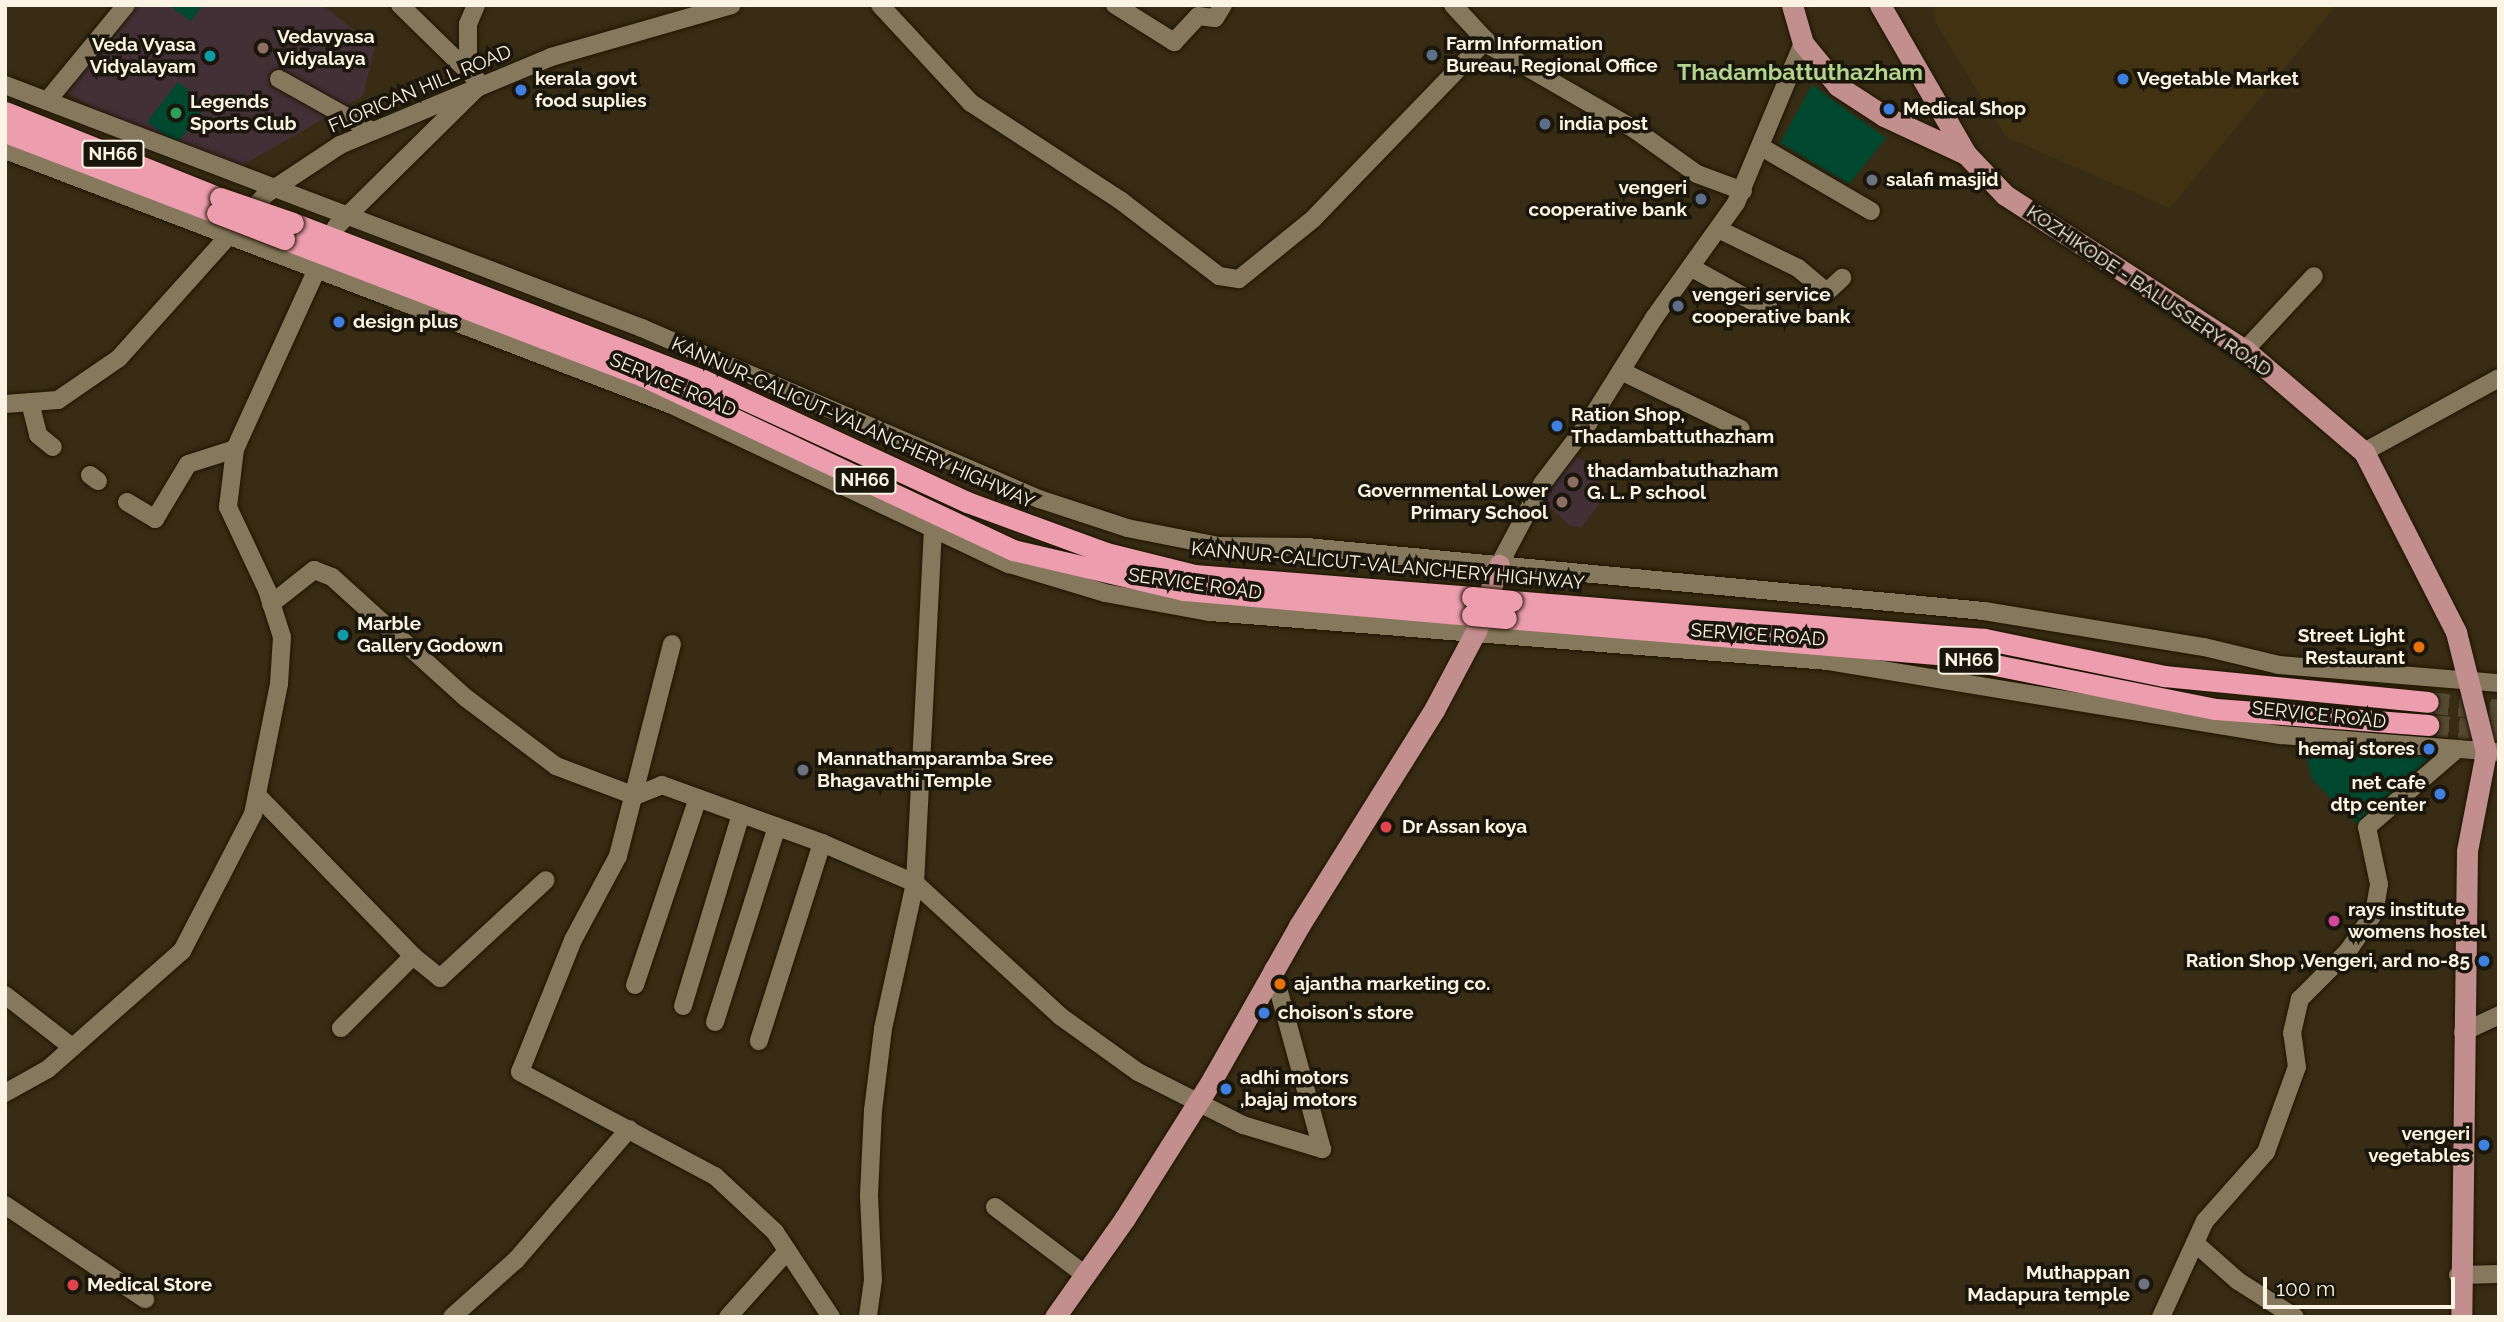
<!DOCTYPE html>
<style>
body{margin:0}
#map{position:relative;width:2504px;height:1322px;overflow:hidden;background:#382d14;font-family:Raleway,sans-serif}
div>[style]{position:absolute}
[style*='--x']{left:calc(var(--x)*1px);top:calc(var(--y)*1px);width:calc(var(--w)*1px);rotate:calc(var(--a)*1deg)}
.built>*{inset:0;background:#413311}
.education>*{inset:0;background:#433037}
.green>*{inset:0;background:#014831;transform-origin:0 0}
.highway-tunnel>*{height:21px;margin-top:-10.5px;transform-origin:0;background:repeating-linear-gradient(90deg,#554b33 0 21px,transparent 0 31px)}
.roads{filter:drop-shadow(0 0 2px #1f1500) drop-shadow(0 0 2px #1f1500)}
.minor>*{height:18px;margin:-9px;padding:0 9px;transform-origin:9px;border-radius:9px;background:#85785d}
.major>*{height:21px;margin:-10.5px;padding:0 10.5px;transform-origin:10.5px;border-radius:10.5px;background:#c38e8e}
.highway>*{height:21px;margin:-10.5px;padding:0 10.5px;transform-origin:10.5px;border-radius:10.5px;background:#ec9dae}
.bridges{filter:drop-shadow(0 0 2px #1f1500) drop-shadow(0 0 2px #1f1500)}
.highway-bridge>*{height:21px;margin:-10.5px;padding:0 10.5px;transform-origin:10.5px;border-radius:10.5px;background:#ec9dae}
.dots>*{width:19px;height:19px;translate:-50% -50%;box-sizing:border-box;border:4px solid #1b160b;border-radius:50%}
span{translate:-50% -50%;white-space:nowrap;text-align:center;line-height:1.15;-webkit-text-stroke:7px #1b160b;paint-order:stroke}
.shield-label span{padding:2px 5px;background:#1b160b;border:2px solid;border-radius:5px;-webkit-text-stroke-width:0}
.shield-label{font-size:18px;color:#fbf4e4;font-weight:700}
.poi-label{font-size:19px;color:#fbf4e4;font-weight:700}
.left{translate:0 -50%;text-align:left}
.right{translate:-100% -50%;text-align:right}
.street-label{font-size:19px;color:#fbf4e4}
.quarter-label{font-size:23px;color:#b1d48f;font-weight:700}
.frame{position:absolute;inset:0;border:7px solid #fbf4e4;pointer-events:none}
.scale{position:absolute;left:2263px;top:1277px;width:192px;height:32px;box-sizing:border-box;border:4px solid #fbf4e4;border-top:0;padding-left:9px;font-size:21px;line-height:24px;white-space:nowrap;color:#fbf4e4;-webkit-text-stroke:5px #1b160b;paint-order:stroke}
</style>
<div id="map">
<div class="built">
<i style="clip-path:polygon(1934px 5px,2336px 5px,2170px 208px,2006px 137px,1935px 22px)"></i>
</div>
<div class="education">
<i style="clip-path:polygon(131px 5px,322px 5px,375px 46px,363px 96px,229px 173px,135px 132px,61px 89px)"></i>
<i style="clip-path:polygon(1569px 453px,1594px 467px,1601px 501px,1581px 528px,1569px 525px,1541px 499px)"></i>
</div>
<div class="green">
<i style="clip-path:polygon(168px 5px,203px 5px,191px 21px)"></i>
<i style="left:178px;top:82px;width:37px;height:50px;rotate:38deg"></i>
<i style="clip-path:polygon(1812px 85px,1886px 138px,1849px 184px,1780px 143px)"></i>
<i style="clip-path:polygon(2303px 741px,2421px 745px,2429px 759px,2358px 825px,2312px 779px)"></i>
</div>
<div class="highway-tunnel">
<i style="--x:2428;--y:702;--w:71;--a:6.4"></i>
<i style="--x:2428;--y:725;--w:71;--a:4.8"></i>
</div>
<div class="roads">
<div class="minor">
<i style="--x:880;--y:5;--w:134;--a:47.1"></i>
<i style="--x:971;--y:103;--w:178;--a:33.1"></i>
<i style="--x:1120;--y:200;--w:125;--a:37.5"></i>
<i style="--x:1219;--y:276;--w:20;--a:9"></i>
<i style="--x:1239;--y:279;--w:95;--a:-39"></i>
<i style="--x:1313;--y:219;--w:249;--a:-46"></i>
<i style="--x:1115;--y:5;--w:70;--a:32.1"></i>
<i style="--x:1174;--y:42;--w:35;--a:-47"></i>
<i style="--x:1198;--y:16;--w:17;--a:7"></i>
<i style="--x:1215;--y:18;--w:15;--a:-58"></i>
<i style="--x:1453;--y:5;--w:57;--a:47.1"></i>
<i style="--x:1492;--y:47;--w:164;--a:30"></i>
<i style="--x:1634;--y:129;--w:77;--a:35.5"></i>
<i style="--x:1697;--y:174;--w:49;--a:20.3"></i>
<i style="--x:468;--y:72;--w:48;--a:-90"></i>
<i style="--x:468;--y:24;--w:21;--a:-67"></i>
<i style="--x:279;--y:79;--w:107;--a:29.2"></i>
<i style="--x:5;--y:85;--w:682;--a:20.88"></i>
<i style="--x:642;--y:328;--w:432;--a:23.3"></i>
<i style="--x:1039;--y:499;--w:93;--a:18.2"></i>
<i style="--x:1127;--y:528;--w:94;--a:11.1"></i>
<i style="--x:1219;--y:546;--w:88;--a:0.7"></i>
<i style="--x:1307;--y:547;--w:680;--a:5.4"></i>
<i style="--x:1984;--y:611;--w:223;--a:9.3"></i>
<i style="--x:2204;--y:647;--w:77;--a:13.5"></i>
<i style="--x:2279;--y:665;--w:221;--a:4.7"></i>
<i style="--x:47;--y:101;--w:124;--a:-50.5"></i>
<i style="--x:1763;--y:148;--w:125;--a:30.3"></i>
<i style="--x:5;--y:150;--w:714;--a:20.92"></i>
<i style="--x:672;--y:405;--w:373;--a:25.3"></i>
<i style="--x:1009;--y:564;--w:100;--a:16.8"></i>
<i style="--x:1105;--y:593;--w:107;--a:10.3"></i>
<i style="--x:1210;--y:612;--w:620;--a:4.53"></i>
<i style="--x:1828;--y:661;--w:459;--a:9.3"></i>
<i style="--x:2281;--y:735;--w:219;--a:4.5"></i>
<i style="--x:1720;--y:230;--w:87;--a:26"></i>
<i style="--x:1798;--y:268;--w:38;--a:40"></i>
<i style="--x:1827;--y:292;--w:21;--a:-43"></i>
<i style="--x:1692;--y:268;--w:77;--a:28.9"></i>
<i style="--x:1759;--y:305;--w:9;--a:0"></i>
<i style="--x:2245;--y:350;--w:101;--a:-47"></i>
<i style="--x:1621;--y:371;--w:133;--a:25.8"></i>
<i style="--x:30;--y:402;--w:34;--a:76"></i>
<i style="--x:38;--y:435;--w:19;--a:39"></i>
<i style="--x:5;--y:404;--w:53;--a:-4.3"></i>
<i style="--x:58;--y:400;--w:74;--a:-34.5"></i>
<i style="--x:119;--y:358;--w:220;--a:-48.1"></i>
<i style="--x:266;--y:194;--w:89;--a:-33.5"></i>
<i style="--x:340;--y:145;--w:229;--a:-22.6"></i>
<i style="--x:551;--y:57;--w:188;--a:-16"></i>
<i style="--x:2364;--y:452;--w:154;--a:-28.7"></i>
<i style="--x:90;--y:475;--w:10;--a:37"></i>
<i style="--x:127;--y:502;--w:33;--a:31"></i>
<i style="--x:155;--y:519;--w:64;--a:-59"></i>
<i style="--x:188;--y:464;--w:49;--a:-17.7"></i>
<i style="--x:933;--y:528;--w:355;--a:92.9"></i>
<i style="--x:915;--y:883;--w:197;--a:42.5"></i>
<i style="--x:1060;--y:1016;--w:96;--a:35.7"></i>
<i style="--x:1138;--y:1072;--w:118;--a:26.8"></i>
<i style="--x:1243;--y:1125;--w:83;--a:16.9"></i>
<i style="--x:1322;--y:1149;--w:186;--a:-105.3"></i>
<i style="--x:1499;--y:565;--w:92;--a:-62"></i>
<i style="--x:1542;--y:484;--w:78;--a:-52.8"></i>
<i style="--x:1589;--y:422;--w:123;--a:-58"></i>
<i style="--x:1654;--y:318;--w:141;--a:-54.5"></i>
<i style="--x:1736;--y:203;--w:173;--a:-67.3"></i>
<i style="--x:271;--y:604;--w:55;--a:-38.3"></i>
<i style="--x:314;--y:570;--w:19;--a:21"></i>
<i style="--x:332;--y:577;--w:181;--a:42.1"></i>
<i style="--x:466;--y:698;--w:113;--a:37.1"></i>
<i style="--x:556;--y:766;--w:85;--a:20.8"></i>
<i style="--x:635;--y:796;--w:29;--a:-22"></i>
<i style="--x:662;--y:785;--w:170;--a:19.9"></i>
<i style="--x:822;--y:843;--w:208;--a:107.7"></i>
<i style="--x:672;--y:644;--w:219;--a:104.3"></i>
<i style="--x:618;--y:856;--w:95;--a:118.2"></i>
<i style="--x:573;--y:940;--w:142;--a:111.9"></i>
<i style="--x:520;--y:1072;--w:221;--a:28.1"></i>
<i style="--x:715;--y:1176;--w:82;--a:43"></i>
<i style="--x:775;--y:1232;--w:102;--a:56.6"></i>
<i style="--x:257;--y:795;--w:224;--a:45.9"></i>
<i style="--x:413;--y:956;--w:102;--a:135"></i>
<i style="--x:822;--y:843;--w:101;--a:23.3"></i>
<i style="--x:915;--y:883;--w:149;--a:102.4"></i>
<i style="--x:883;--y:1029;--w:82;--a:97"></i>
<i style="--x:873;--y:1110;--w:86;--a:92.7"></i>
<i style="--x:869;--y:1196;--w:84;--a:87.3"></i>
<i style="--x:873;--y:1280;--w:37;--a:98"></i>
<i style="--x:413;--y:956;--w:35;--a:39"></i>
<i style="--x:440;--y:978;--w:144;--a:-42.8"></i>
<i style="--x:635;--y:985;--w:197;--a:-71.4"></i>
<i style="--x:5;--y:995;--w:85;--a:37.8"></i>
<i style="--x:683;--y:1006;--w:201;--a:-73.2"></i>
<i style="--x:715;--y:1022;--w:205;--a:-72.4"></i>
<i style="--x:2463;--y:1032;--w:40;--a:-25"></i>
<i style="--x:5;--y:1093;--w:49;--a:-29.2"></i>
<i style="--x:48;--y:1069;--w:179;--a:-41.4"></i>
<i style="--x:182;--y:951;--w:154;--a:-62.6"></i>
<i style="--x:253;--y:814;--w:133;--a:-78.7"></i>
<i style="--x:279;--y:684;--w:47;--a:-86.3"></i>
<i style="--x:282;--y:637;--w:49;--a:-107.7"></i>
<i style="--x:267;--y:590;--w:92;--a:-115.2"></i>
<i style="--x:228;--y:507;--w:58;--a:-83.1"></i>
<i style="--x:235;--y:449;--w:244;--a:-65.5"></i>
<i style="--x:336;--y:227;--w:204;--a:-44.6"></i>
<i style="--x:481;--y:84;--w:113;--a:-135.7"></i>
<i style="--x:5;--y:1205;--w:169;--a:33.9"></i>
<i style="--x:995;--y:1207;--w:111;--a:37"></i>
<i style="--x:2195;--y:1243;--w:57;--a:41.5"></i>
<i style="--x:2238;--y:1281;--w:67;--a:32.3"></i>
<i style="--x:2458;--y:1275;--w:41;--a:-1.4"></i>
<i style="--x:452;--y:1317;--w:86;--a:-41.7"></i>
<i style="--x:516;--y:1260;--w:173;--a:-49.2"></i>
<i style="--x:728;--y:1317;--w:89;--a:-48.2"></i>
<i style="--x:2161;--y:1317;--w:106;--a:-65.4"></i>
<i style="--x:2205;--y:1221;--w:92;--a:-48.5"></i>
<i style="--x:2266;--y:1152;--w:90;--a:-70"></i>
<i style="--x:2297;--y:1067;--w:34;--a:-98"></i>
<i style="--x:2292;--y:1033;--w:35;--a:-77"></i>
<i style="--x:2300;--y:999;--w:68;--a:-45"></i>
<i style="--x:2348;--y:951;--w:46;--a:-55.6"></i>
<i style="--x:2374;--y:913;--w:29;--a:-80"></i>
<i style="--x:2379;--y:884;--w:58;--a:-101.9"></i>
<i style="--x:2367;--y:827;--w:119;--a:-40.9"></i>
</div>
<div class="major">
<i style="--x:1792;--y:5;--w:40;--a:74"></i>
<i style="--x:1803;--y:43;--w:55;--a:50.9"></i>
<i style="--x:1838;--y:86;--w:55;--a:33.1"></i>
<i style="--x:1884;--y:116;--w:90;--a:24.9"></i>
<i style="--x:1880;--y:5;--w:172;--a:60"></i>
<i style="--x:1966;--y:154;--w:57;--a:46.4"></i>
<i style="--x:2005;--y:195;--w:286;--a:32.9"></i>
<i style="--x:2245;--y:350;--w:157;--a:40.6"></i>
<i style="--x:2364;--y:452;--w:202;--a:62.9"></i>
<i style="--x:2456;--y:632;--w:124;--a:76"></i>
<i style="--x:2486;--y:752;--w:101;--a:100.9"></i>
<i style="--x:2467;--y:851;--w:466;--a:90.7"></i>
<i style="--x:1055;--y:1317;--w:121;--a:-54.7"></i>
<i style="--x:1125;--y:1218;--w:165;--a:-57.8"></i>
<i style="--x:1213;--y:1078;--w:175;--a:-60.5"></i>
<i style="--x:1299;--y:926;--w:255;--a:-58"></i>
<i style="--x:1434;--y:710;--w:89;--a:-62"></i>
<i style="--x:1476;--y:631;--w:70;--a:-70.8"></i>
</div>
<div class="highway">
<i style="--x:5;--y:112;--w:232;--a:21.8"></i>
<i style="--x:5;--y:132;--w:227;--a:20.9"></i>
<i style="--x:293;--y:223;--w:439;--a:21"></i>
<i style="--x:703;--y:380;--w:291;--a:24.8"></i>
<i style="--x:967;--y:502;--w:148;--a:20.1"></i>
<i style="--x:1106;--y:553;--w:92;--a:13.9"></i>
<i style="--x:1195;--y:575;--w:278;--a:4.5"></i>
<i style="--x:284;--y:239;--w:384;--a:20.9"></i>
<i style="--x:643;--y:376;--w:409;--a:25.2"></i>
<i style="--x:1013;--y:550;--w:176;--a:13.2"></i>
<i style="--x:1184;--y:590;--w:289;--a:5"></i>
<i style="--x:1512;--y:601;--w:474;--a:4.6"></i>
<i style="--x:1984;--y:639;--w:184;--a:11.6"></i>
<i style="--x:2164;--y:676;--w:265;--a:5.6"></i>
<i style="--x:1506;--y:618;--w:441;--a:4.8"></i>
<i style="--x:1945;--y:655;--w:276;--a:11.3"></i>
<i style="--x:2216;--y:709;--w:213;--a:4.3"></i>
</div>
</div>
<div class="bridges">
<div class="highway-bridge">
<i style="--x:220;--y:198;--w:77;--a:18.9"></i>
<i style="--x:217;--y:213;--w:72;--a:21.2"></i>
<i style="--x:1472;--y:597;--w:40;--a:5.7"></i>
<i style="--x:1472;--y:615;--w:34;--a:5"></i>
</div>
</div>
<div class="dots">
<i style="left:263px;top:48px;background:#8d6e63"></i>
<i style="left:1432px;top:55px;background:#5c6f8a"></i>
<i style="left:210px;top:56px;background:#0f9aa8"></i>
<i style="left:2123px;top:79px;background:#3f7fe0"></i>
<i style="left:521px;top:90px;background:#3f7fe0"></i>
<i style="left:1889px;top:109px;background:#3f7fe0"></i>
<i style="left:176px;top:113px;background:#2e9e5b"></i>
<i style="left:1545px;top:124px;background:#5c6f8a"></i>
<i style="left:1872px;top:180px;background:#6b7280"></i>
<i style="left:1701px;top:199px;background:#5c6f8a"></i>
<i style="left:1678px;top:306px;background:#5c6f8a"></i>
<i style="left:339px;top:322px;background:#3f7fe0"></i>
<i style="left:1557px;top:426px;background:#3f7fe0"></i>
<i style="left:1573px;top:482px;background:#8d6e63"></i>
<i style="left:1562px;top:502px;background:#8d6e63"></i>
<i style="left:343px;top:635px;background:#0f9aa8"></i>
<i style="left:2419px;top:647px;background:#e8710a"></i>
<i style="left:2429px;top:749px;background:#3f7fe0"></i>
<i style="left:803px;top:770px;background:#6b7280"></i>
<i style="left:2440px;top:794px;background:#3f7fe0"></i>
<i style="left:1386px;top:827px;background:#e0444e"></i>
<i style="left:2334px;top:921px;background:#d1479c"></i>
<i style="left:2484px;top:961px;background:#3f7fe0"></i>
<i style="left:1280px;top:984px;background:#e8710a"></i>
<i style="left:1264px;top:1013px;background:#3f7fe0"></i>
<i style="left:1226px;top:1089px;background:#3f7fe0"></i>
<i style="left:2484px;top:1145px;background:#3f7fe0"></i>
<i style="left:2144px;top:1284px;background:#6b7280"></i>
<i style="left:73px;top:1285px;background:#e0444e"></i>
</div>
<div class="shield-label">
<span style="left:113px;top:154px">NH66</span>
<span style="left:865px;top:480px">NH66</span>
<span style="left:1969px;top:660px">NH66</span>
</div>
<div class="poi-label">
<span class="left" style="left:277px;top:48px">Vedavyasa<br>Vidyalaya</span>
<span class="left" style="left:1446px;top:55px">Farm Information<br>Bureau, Regional Office</span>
<span class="right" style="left:196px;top:56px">Veda Vyasa<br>Vidyalayam</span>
<span class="left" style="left:535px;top:90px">kerala govt<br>food suplies</span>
<span class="left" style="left:2137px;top:79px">Vegetable Market</span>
<span class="left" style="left:190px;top:113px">Legends<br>Sports Club</span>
<span class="left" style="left:1903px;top:109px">Medical Shop</span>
<span class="left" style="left:1559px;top:124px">india post</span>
<span class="left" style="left:1886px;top:180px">salafi masjid</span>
<span class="right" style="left:1687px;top:199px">vengeri<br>cooperative bank</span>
<span class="left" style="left:1692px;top:306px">vengeri service<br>cooperative bank</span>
<span class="left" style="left:353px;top:322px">design plus</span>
<span class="left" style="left:1571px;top:426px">Ration Shop,<br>Thadambattuthazham</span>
<span class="left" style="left:1587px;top:482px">thadambatuthazham<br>G. L. P school</span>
<span class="right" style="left:1548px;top:502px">Governmental Lower<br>Primary School</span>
<span class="left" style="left:357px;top:635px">Marble<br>Gallery Godown</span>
<span class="right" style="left:2405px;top:647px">Street Light<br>Restaurant</span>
<span class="right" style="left:2415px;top:749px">hemaj stores</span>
<span class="left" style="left:817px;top:770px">Mannathamparamba Sree<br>Bhagavathi Temple</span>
<span class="right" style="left:2426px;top:794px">net cafe<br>dtp center</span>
<span class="left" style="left:1402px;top:827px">Dr Assan koya</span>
<span class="left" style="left:2348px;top:921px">rays institute<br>womens hostel</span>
<span class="right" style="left:2470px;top:961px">Ration Shop ,Vengeri, ard no-85</span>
<span class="left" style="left:1294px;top:984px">ajantha marketing co.</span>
<span class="left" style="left:1278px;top:1013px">choison's store</span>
<span class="left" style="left:1240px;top:1089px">adhi motors<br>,bajaj motors</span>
<span class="right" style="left:2470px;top:1145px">vengeri<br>vegetables</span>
<span class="right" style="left:2130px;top:1284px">Muthappan<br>Madapura temple</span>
<span class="left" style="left:87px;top:1285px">Medical Store</span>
</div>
<div class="street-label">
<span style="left:420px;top:89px;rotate:-23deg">FLORICAN HILL ROAD</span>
<span style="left:2149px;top:291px;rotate:34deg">KOZHIKODE - BALUSSERY ROAD</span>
<span style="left:673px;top:385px;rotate:23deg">SERVICE ROAD</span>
<span style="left:853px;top:423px;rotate:24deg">KANNUR-CALICUT-VALANCHERY HIGHWAY</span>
<span style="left:1388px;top:566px;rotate:5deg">KANNUR-CALICUT-VALANCHERY HIGHWAY</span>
<span style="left:1195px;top:584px;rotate:8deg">SERVICE ROAD</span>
<span style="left:1758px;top:635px;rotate:4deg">SERVICE ROAD</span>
<span style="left:2319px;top:715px;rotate:6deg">SERVICE ROAD</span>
</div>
<div class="quarter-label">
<span style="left:1800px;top:72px">Thadambattuthazham</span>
</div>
<div class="frame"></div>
<div class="scale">100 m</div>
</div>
